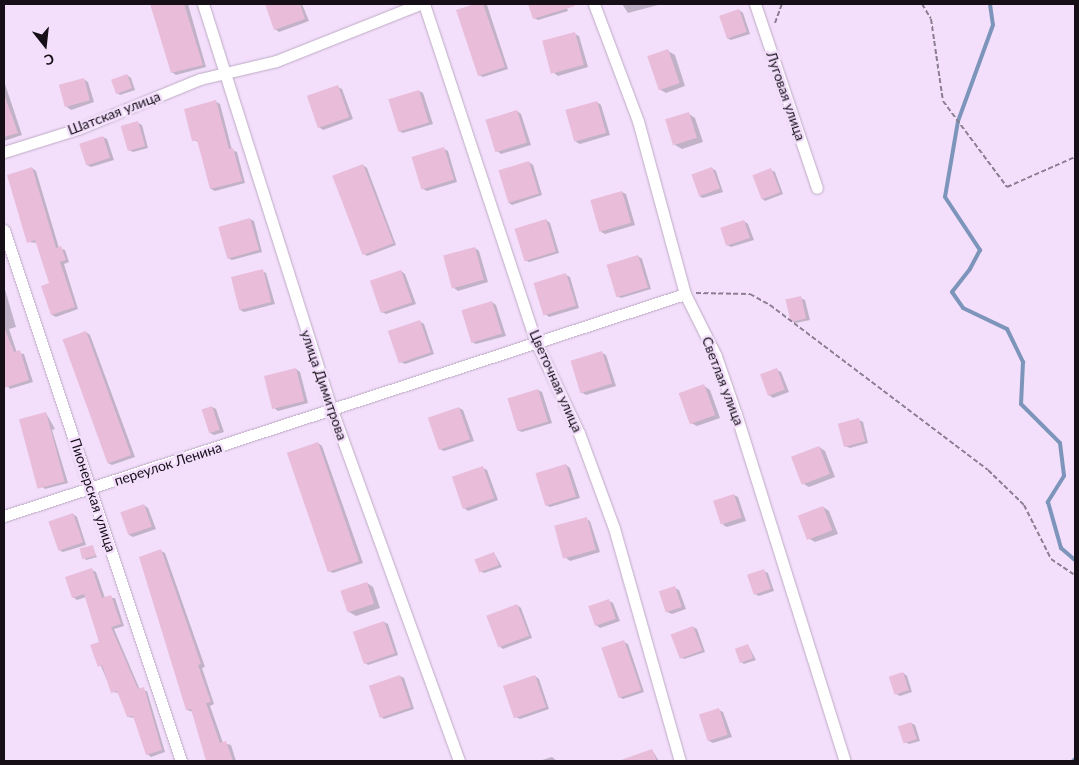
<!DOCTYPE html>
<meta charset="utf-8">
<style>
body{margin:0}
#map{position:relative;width:1079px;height:765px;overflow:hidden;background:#f3dffb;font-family:Lato,sans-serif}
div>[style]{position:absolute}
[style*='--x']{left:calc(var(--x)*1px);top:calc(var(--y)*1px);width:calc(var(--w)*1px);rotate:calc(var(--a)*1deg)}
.shadow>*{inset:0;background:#0003}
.stream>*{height:4px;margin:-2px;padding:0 2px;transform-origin:2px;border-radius:2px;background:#7d95bb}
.building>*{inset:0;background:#e9bdda;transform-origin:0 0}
.path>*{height:2px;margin-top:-1px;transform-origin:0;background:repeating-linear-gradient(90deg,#8c7e91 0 5px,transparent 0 7.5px)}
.roads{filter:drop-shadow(0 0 1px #beaac5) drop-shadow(0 0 1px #beaac5)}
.street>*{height:11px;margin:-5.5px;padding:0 5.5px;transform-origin:5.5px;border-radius:5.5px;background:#fff}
span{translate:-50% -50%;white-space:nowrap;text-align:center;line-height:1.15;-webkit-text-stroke:5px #f3dffb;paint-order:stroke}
.street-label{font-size:14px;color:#160f18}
.frame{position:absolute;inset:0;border:5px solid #160f18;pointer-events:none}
.north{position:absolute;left:20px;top:20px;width:50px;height:50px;-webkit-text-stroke:4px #f3dffb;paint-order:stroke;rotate:164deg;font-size:14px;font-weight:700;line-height:20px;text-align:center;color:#160f18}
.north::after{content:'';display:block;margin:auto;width:18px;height:22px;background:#160f18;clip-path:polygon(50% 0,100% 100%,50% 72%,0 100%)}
</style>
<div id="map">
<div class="shadow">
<i style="clip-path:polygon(151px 4px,188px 4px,206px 67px,176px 75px,172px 72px)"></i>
<i style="clip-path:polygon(266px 4px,302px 4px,309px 21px,279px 32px,275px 29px)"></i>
<i style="clip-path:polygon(479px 4px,487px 5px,508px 69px,483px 77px,479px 75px,457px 11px)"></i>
<i style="clip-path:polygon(529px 4px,565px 4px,568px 11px,538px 20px,534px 18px)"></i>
<i style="clip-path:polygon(622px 4px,658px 4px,658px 5px,628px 13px)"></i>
<i style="clip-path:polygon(739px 10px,743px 13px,750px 34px,731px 40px,727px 38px)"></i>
<i style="clip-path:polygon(575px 34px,579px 36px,588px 67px,558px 76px,554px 73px)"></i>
<i style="clip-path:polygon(668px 51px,675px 55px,685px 86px,666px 93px,659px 89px)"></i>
<i style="clip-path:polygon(127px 75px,131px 78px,135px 90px,120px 95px,116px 92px)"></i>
<i style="clip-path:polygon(83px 79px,88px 82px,94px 102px,71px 110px,67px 107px)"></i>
<i style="clip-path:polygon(4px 81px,22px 135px,4px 141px)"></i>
<i style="clip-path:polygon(338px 87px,342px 89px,353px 119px,323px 130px,319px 127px)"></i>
<i style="clip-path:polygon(419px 91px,423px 93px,433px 124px,403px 133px,399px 131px)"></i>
<i style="clip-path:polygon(215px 101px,220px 104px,232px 150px,237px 152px,245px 183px,215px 191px,211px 189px,199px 142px,193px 140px)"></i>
<i style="clip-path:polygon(597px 102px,601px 105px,610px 135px,580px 144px,576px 142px)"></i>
<i style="clip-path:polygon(517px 111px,521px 114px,531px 145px,501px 154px,497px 151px)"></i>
<i style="clip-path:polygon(689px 114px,695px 118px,703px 142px,682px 149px,675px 145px)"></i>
<i style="clip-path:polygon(138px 123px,142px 125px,148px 148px,133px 152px,129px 150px)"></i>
<i style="clip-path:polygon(103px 137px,107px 139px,114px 160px,91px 167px,87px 165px)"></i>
<i style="clip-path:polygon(444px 149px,448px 151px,457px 182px,427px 191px,423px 189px)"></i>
<i style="clip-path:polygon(529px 162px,533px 165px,542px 195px,512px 205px,508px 202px)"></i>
<i style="clip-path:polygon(363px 165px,367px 168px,396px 245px,367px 256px,363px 253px)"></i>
<i style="clip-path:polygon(32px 168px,36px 171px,59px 248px,65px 250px,69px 262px,64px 264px,78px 309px,56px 317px,52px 315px,51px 284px,38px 243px,28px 242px)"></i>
<i style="clip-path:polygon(712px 168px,716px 171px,723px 192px,703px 198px,699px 196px)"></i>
<i style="clip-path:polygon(771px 170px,775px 172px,783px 194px,765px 201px,761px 198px)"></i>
<i style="clip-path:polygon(622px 192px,626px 194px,635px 225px,605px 234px,601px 232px)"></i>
<i style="clip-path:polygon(250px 219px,254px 221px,262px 252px,232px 260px,228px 258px)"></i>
<i style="clip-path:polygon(546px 220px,550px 223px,559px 253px,529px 262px,525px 260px)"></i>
<i style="clip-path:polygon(744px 221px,748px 224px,754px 240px,731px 247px,727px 245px)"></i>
<i style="clip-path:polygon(475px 248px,479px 251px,488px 282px,458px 291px,454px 288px)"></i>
<i style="clip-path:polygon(638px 256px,642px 259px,651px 289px,621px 298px,617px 296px)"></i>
<i style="clip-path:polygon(262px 271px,266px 273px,275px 304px,244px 312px,240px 310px)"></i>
<i style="clip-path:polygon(401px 271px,405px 274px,416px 304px,386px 314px,382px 312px)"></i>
<i style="clip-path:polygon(566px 275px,570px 277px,579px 308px,549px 317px,545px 314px)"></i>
<i style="clip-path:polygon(4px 286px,16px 327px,9px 329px,17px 353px,24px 354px,33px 382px,10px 389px,4px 381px)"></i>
<i style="clip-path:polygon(800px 298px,805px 300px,810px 320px,796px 323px,792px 321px)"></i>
<i style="clip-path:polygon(492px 302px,496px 305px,506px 336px,476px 344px,472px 342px)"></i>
<i style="clip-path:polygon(419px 321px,424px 324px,434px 354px,405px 364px,401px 362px)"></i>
<i style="clip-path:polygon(86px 332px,90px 335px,135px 457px,112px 465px,108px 463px)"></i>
<i style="clip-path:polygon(602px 353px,606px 355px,616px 386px,586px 395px,581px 392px)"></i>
<i style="clip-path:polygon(296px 369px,300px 372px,308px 403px,278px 411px,274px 408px)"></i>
<i style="clip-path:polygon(777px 370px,781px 372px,789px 392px,773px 398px,769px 395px)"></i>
<i style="clip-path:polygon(704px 386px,710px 390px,720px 418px,697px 426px,691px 423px)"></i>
<i style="clip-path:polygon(538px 390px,542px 392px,552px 423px,522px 432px,517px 430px)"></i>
<i style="clip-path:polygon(212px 407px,216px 409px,224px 432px,214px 435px,210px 433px)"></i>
<i style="clip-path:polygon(459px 408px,463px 410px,474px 441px,444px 451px,440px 449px)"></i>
<i style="clip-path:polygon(46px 413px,55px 429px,52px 430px,68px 483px,45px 489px,41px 486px,22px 422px)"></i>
<i style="clip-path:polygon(859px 420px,863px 422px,868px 443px,850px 448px,845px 446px)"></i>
<i style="clip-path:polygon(318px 443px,322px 446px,363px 563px,333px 573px,329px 571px)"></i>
<i style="clip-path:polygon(819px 447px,825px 451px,835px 477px,809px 487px,802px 483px)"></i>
<i style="clip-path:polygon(566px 465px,570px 468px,580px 498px,550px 507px,546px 505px)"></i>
<i style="clip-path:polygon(483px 468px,487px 470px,498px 500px,468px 511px,464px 508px)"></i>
<i style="clip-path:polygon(734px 495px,738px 497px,746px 521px,727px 527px,723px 525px)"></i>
<i style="clip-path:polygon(144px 505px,148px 508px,156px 529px,133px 537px,129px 535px)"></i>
<i style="clip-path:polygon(823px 507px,829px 511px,838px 534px,815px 542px,808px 538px)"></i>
<i style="clip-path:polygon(73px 514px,77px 517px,86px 545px,63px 552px,59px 550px)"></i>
<i style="clip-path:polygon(586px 519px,590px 521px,600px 552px,570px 561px,566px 558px)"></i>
<i style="clip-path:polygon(92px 547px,97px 557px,86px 560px,85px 559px)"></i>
<i style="clip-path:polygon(161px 551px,165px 553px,205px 667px,202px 668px,214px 704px,210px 706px,223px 743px,231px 745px,236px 761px,208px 761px,193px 712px,187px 710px)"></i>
<i style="clip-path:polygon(494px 553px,502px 567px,484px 573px,480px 571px)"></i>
<i style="clip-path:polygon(92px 570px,96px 572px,105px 598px,115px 598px,124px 626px,114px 629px,140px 690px,147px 691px,165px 752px,151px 757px,147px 754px,135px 718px,128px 717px,120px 693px,112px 692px,92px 645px,101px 642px,86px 597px,77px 600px,73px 597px)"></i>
<i style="clip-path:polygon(764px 571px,768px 573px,774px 591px,759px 596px,755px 594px)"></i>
<i style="clip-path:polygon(367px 583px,373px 587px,380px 608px,356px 616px,349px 612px)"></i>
<i style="clip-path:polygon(675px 588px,679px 590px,686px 609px,672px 614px,667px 612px)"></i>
<i style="clip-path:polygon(609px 601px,613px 603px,620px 621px,600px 628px,596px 625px)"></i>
<i style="clip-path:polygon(517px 605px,521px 608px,532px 638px,503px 649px,499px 646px)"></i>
<i style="clip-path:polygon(384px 622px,388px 624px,398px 655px,368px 665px,364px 662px)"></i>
<i style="clip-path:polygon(693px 627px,697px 629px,705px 652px,684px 659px,680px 657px)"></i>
<i style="clip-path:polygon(624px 642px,628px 644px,644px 692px,623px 699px,619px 697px)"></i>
<i style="clip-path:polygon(748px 645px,756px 660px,744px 664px,740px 661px)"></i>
<i style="clip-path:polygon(903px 673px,907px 676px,912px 692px,900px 696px,896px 694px)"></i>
<i style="clip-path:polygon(400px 676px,404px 678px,414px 709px,384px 719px,380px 716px)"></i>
<i style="clip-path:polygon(535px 676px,539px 679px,549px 709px,520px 719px,516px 717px)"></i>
<i style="clip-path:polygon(719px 710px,723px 712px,732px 737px,713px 743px,709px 741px)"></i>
<i style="clip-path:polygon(911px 723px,915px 725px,920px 741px,909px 744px,905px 742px)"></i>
<i style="clip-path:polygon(652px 750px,659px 761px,636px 761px,634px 756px)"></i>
<i style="clip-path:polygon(552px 757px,557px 761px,539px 761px)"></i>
</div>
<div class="stream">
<i style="--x:990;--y:4;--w:21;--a:82"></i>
<i style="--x:993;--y:25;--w:102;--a:110"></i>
<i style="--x:958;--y:121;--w:77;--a:99.7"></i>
<i style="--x:945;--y:197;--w:64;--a:56.6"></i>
<i style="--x:980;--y:250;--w:21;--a:118"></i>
<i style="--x:970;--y:269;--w:29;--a:128"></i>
<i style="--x:952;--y:292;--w:19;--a:55"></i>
<i style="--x:963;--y:308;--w:49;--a:25.5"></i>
<i style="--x:1007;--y:329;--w:37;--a:64"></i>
<i style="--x:1023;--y:362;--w:42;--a:92.7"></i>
<i style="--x:1021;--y:404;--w:55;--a:45"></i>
<i style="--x:1060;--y:443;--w:33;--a:83"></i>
<i style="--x:1064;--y:476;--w:31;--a:122"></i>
<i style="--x:1048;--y:502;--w:48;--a:74.2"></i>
<i style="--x:1061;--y:548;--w:18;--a:41"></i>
<i style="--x:1073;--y:761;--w:3;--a:-45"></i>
</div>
<div class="building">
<i style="clip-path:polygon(150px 4px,184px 4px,203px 65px,171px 73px)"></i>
<i style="clip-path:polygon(265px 4px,300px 4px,305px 19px,274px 30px)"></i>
<i style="clip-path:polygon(475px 4px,483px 4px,505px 67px,478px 76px,456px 10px)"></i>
<i style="clip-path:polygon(528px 4px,574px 4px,575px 6px,533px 19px)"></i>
<i style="left:739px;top:9px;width:24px;height:21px;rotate:71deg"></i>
<i style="left:575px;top:32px;width:34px;height:34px;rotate:75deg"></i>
<i style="left:668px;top:49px;width:36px;height:22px;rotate:71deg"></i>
<i style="left:127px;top:74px;width:15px;height:17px;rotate:70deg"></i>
<i style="left:84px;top:78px;width:23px;height:26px;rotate:75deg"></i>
<i style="left:338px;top:85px;width:34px;height:33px;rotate:71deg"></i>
<i style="left:419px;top:90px;width:34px;height:32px;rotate:73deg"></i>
<i style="clip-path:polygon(4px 94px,18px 133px,4px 137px)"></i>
<i style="clip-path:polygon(216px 100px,229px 149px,233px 148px,242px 181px,210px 189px,197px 140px,192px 141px,184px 109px)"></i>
<i style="left:597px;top:101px;width:33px;height:33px;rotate:74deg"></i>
<i style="left:517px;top:110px;width:34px;height:33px;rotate:73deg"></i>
<i style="left:689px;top:112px;width:27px;height:25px;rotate:73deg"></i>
<i style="left:138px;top:121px;width:26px;height:18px;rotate:74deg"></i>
<i style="left:103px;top:136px;width:23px;height:25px;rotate:72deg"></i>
<i style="left:444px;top:147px;width:34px;height:34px;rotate:73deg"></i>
<i style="left:529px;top:161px;width:34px;height:32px;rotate:73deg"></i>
<i style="left:363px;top:164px;width:85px;height:33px;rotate:69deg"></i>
<i style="clip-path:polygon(32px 167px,56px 248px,61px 246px,66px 260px,60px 262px,75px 307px,51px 315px,41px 286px,49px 283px,35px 240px,27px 243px,7px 175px)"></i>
<i style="left:712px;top:167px;width:23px;height:22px;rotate:70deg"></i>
<i style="left:771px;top:168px;width:26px;height:20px;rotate:69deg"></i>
<i style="left:622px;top:191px;width:33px;height:33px;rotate:74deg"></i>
<i style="left:250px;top:218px;width:33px;height:33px;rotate:74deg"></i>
<i style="left:546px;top:219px;width:34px;height:33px;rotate:73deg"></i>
<i style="left:744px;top:220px;width:19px;height:25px;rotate:72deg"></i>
<i style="left:475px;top:247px;width:34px;height:33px;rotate:75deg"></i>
<i style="left:638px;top:255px;width:34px;height:33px;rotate:73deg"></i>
<i style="left:263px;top:269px;width:34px;height:33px;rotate:76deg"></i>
<i style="left:401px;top:270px;width:34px;height:33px;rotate:71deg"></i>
<i style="left:566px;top:273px;width:34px;height:34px;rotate:73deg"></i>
<i style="left:801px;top:296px;width:23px;height:16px;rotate:77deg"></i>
<i style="left:492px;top:301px;width:34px;height:32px;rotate:73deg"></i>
<i style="left:420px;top:320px;width:34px;height:34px;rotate:71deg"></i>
<i style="clip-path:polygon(4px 327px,14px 352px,20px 350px,29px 380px,4px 388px)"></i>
<i style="left:86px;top:331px;width:132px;height:25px;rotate:70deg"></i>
<i style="left:602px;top:351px;width:34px;height:33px;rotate:73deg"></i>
<i style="left:296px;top:368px;width:34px;height:33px;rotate:76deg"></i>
<i style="left:777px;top:368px;width:23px;height:18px;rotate:70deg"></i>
<i style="left:704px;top:384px;width:33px;height:27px;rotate:70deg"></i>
<i style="left:538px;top:389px;width:34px;height:32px;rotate:73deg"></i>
<i style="left:212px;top:406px;width:25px;height:11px;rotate:72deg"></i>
<i style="left:459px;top:407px;width:34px;height:33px;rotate:71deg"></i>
<i style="left:46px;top:412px;width:72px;height:28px;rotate:75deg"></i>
<i style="left:859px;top:418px;width:24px;height:22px;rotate:75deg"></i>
<i style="left:318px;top:442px;width:126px;height:33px;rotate:71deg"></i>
<i style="left:819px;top:446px;width:30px;height:30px;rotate:69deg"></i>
<i style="left:566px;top:464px;width:34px;height:32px;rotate:73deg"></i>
<i style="left:483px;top:466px;width:34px;height:33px;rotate:71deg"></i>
<i style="left:734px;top:494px;width:25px;height:22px;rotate:72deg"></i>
<i style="left:144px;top:504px;width:24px;height:25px;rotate:71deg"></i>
<i style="left:823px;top:506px;width:26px;height:27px;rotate:69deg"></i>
<i style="left:73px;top:513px;width:31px;height:26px;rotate:71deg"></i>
<i style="left:587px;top:517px;width:34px;height:34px;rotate:75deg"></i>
<i style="left:93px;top:545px;width:11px;height:14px;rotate:75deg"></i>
<i style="clip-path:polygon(161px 549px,201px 664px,198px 665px,211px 702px,206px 703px,220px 743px,226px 741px,233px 761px,206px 761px,191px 709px,186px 710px,139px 557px)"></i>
<i style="left:494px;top:552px;width:14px;height:21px;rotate:69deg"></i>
<i style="clip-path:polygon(92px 568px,102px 598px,111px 595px,121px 624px,111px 627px,138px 689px,144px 687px,162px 750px,146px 755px,133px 716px,127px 717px,117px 691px,111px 693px,102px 665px,98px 667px,90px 645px,99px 642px,84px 594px,72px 598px,65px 577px)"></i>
<i style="left:764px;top:569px;width:21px;height:18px;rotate:71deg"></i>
<i style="left:367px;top:582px;width:23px;height:28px;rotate:72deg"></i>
<i style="left:675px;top:586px;width:22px;height:17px;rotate:72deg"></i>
<i style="left:609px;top:599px;width:21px;height:22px;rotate:71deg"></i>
<i style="left:517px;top:604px;width:34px;height:33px;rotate:69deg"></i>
<i style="left:384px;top:621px;width:34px;height:33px;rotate:71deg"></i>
<i style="left:693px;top:626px;width:26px;height:24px;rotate:69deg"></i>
<i style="left:624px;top:640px;width:53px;height:24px;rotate:71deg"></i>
<i style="left:748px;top:644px;width:15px;height:14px;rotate:70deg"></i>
<i style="left:903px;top:672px;width:19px;height:15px;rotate:72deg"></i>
<i style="left:400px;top:675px;width:34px;height:33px;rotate:71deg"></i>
<i style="left:535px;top:675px;width:34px;height:34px;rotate:71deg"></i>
<i style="left:719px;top:708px;width:28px;height:21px;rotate:72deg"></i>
<i style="left:911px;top:722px;width:18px;height:14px;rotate:71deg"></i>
<i style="clip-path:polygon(652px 749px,657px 761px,621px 761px,621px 760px)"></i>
</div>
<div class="path">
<i style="--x:922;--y:4;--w:17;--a:59"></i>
<i style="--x:931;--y:19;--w:83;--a:81.7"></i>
<i style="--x:943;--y:101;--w:107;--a:53.3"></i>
<i style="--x:1007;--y:187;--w:74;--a:-23.8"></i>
<i style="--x:775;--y:23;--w:20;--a:-70"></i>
<i style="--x:696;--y:293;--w:54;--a:1.1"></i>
<i style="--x:750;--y:294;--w:23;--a:29"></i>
<i style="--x:770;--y:305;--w:273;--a:37.1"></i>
<i style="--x:988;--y:470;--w:50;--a:44.2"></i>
<i style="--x:1024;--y:505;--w:60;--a:63.4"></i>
<i style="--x:1051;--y:559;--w:27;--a:34"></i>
</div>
<div class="roads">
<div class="street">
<i style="--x:203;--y:4;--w:426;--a:72.4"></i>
<i style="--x:332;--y:410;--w:373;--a:70.1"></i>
<i style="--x:424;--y:4;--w:356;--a:71.7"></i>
<i style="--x:536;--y:342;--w:101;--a:64.7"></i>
<i style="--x:579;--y:433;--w:101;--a:69.8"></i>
<i style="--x:614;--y:528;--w:242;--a:74.2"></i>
<i style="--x:594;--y:4;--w:125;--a:69.4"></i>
<i style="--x:638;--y:121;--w:179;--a:74.8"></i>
<i style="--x:685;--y:294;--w:69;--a:63.4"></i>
<i style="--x:716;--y:356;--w:61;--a:71"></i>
<i style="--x:736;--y:414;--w:364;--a:72.6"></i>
<i style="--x:755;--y:4;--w:194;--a:71.4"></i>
<i style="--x:4;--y:152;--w:77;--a:-17.3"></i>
<i style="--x:78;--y:129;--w:132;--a:-22.3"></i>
<i style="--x:200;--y:79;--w:78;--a:-13.3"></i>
<i style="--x:276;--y:61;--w:155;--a:-21.6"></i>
<i style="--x:4;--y:230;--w:560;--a:71.57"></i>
<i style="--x:4;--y:516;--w:716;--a:-18.06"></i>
</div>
</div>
<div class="street-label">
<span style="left:786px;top:96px;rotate:71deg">Луговая улица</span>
<span style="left:114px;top:113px;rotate:-21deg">Шатская улица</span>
<span style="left:556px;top:381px;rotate:66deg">Цветочная улица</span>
<span style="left:723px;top:381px;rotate:69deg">Светлая улица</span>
<span style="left:324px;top:385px;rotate:71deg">улица Димитрова</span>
<span style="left:168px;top:464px;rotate:-18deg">переулок Ленина</span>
<span style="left:93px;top:495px;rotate:72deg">Пионерская улица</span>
</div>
<div class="frame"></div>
<div class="north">С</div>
</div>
